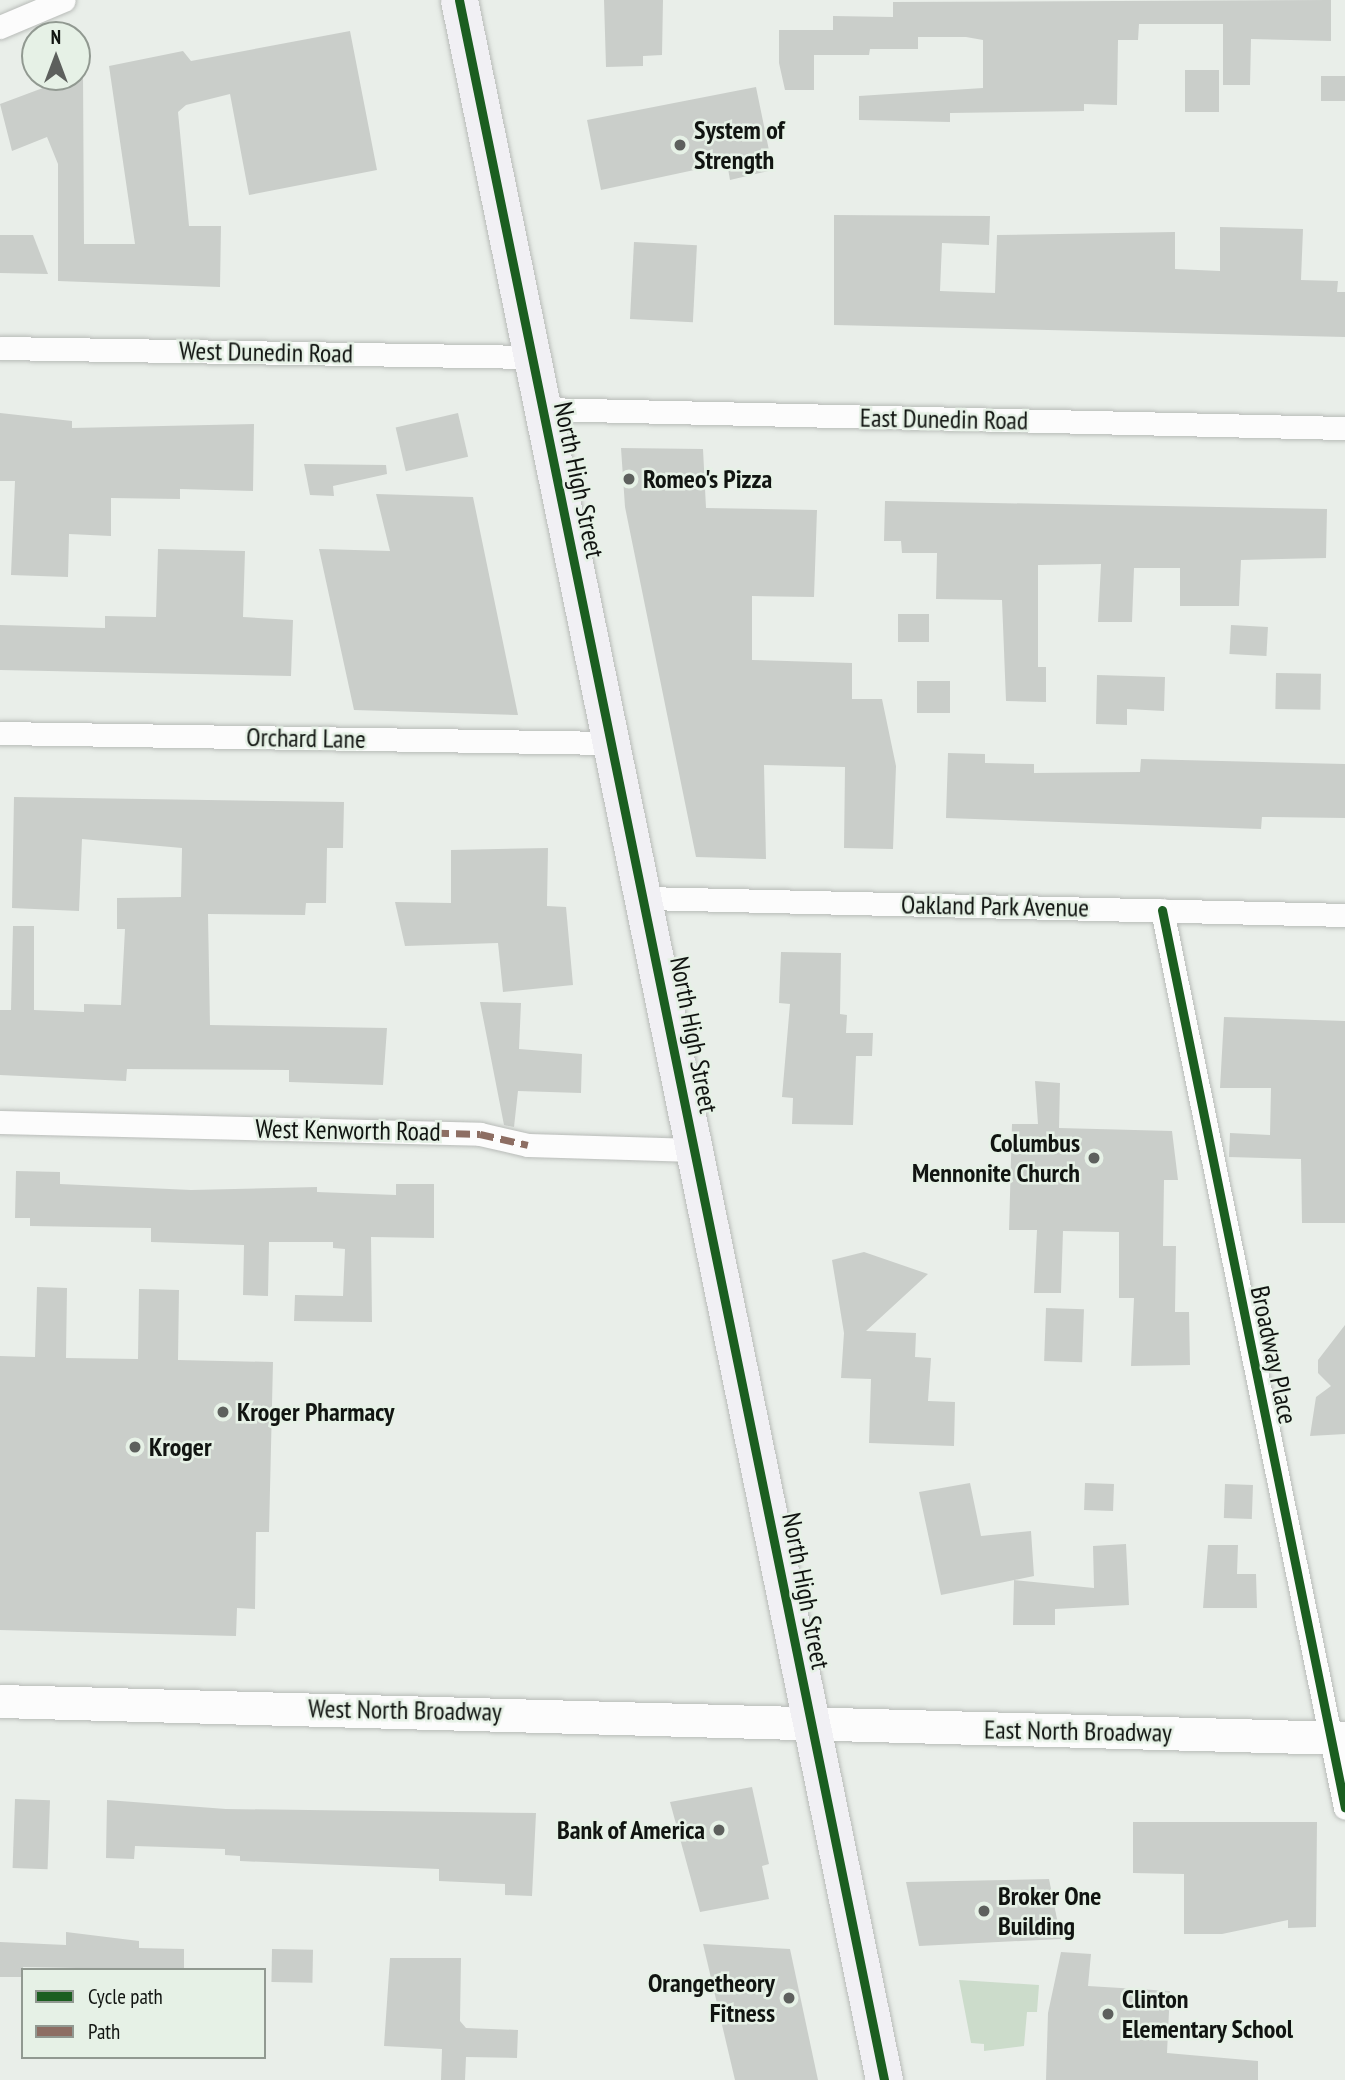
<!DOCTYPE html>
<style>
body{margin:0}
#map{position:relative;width:1345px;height:2080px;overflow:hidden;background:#e9eee9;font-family:"PT Sans Narrow",sans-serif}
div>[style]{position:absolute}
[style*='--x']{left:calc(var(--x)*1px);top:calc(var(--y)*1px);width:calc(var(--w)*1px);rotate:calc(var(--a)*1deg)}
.green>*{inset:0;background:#ccdccb}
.building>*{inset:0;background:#caceca;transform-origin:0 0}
.roads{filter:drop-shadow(0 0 2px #b8bbb8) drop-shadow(0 0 2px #b8bbb8)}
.street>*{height:23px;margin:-11.5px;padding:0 11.5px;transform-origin:11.5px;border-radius:11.5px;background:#fcfcfc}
.secondary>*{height:33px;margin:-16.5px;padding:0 16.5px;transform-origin:16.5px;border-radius:16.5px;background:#fcfcfc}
.primary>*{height:37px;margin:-18.5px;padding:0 18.5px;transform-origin:18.5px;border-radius:18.5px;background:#f1f0f4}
.quiet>*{height:7px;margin-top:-3.5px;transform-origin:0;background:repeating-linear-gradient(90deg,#8d6e63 0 14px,transparent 0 21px)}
.cycleway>*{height:9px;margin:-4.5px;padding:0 4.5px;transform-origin:4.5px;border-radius:4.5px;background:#1b5e20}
.dots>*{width:19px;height:19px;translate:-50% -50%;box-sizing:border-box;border:4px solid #e6f1e6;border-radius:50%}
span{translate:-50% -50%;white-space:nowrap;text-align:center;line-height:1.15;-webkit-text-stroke:5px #e6f1e6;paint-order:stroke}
.poi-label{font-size:26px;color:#111411;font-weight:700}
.left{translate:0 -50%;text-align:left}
.right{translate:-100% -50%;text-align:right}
.street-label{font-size:26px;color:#111411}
.legend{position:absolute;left:21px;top:1968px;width:245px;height:91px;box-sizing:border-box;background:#e6f1e6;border:2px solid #919991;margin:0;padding:9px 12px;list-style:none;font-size:21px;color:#111411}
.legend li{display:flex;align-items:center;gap:14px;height:35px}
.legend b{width:35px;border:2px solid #919991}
.north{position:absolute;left:21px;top:21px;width:70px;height:70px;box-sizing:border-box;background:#e6f1e6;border:2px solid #919991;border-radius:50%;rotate:0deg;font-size:19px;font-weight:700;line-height:28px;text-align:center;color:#111411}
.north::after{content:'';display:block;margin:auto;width:24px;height:32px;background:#5d605d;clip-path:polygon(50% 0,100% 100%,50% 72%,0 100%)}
</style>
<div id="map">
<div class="green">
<i style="clip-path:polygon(959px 1980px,1039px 1985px,1037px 2012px,1027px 2012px,1024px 2046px,984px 2051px,984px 2044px,971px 2043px)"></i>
</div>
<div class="building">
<i style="clip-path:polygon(604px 0,663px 0,662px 55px,643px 56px,643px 66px,606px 67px)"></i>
<i style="clip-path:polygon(1331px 0,1331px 41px,1251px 39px,1250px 85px,1223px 85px,1223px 24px,1139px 24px,1138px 40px,1118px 40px,1117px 105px,1084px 104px,1084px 111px,950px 113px,950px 122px,859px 120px,859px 96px,983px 88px,983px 40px,966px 37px,918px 37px,918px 49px,870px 49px,869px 55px,814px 55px,814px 90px,785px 90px,779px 63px,779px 30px,833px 30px,833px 16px,893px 17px,893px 2px)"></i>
<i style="clip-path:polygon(350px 31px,377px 170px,249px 195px,230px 94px,186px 105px,178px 112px,189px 226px,221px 226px,220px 287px,58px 281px,58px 164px,47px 137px,12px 151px,0 104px,83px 73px,84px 244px,135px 244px,109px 66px,183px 51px,191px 61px)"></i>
<i style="left:1219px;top:70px;width:42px;height:34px;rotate:90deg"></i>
<i style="left:1321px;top:76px;width:24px;height:25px"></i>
<i style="clip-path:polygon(756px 87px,773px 170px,730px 180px,727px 163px,601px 190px,587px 120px)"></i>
<i style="clip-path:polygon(834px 215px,990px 216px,989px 245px,942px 243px,940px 291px,995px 293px,997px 235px,1175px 232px,1175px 269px,1220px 271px,1220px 227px,1303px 229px,1301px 280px,1338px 281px,1337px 292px,1345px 292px,1345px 337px,834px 325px)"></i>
<i style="clip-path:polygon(0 235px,33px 235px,48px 274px,0 273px)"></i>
<i style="left:634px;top:242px;width:63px;height:77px;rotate:3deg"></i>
<i style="clip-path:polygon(0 413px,72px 421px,72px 428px,254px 424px,253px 491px,180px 489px,180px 499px,111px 498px,111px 536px,69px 534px,68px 577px,11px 575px,15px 481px,0 481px)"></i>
<i style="left:458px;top:413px;width:45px;height:64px;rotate:77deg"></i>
<i style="clip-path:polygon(621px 448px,703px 449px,706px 508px,817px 510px,814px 597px,752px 596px,752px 660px,852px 663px,852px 699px,882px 699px,896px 766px,893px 849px,844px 848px,845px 767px,764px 765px,766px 859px,696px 857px,625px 507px)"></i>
<i style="clip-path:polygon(304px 464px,386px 465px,387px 474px,333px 486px,334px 496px,310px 495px)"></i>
<i style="clip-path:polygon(376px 494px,473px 497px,518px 715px,354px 710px,319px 549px,390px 551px)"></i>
<i style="clip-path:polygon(885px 501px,1327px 509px,1326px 558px,1241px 560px,1239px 606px,1180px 606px,1180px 568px,1134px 568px,1132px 622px,1098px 622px,1101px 564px,1038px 565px,1038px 667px,1046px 667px,1046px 702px,1006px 701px,1002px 600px,936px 599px,937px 553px,902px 553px,901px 541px,884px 541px)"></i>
<i style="clip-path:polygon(158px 549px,245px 551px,243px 617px,293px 620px,291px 676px,0 670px,0 625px,105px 628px,105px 616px,156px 617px)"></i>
<i style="left:898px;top:614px;width:31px;height:28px"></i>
<i style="left:1231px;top:625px;width:37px;height:29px;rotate:3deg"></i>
<i style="left:1276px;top:673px;width:45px;height:36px;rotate:1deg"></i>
<i style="clip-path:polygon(1097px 675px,1165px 677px,1164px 711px,1127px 709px,1127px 725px,1096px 724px)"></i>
<i style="left:917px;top:681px;width:33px;height:32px"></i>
<i style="clip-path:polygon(948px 753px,985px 754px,985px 763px,1034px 764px,1034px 773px,1140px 772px,1141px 759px,1345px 764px,1345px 818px,1262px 817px,1261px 829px,946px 818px)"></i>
<i style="clip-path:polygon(14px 797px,344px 802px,343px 848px,327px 848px,326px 903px,306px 903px,305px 915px,208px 914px,210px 1025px,387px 1028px,383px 1085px,289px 1082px,289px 1070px,127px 1069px,126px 1081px,0 1075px,0 1010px,11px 1010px,13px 926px,34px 926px,34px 1010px,84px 1012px,84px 1004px,121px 1005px,125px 929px,117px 929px,117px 898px,181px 897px,182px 848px,82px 839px,79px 911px,12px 908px)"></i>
<i style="clip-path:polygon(548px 848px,547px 906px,566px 907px,573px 985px,503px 992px,498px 943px,405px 946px,395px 902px,451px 903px,451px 850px)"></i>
<i style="clip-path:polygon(781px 952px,841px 953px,840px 1014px,847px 1015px,846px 1033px,873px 1033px,872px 1056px,856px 1056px,853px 1125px,792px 1124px,793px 1098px,782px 1097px,790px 1004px,779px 1003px)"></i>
<i style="clip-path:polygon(480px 1002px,521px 1003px,519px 1049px,582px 1054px,581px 1093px,518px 1091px,514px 1127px,504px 1125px)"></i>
<i style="clip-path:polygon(1224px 1017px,1345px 1021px,1345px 1223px,1302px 1223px,1301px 1159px,1229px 1157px,1230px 1133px,1270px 1135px,1271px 1088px,1220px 1088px)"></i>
<i style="clip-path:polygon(1035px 1081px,1060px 1083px,1059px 1128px,1172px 1131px,1178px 1180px,1164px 1180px,1163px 1246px,1176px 1246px,1175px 1312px,1189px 1312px,1190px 1365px,1131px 1366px,1134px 1298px,1119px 1298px,1119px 1232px,1063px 1231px,1061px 1293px,1034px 1293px,1037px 1230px,1009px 1230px,1012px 1124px,1038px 1124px)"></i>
<i style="clip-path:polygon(16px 1171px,60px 1172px,60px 1184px,191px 1190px,317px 1187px,317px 1192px,396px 1195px,396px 1184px,434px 1184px,434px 1238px,371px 1237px,372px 1322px,294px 1321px,295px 1295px,343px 1296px,345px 1249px,333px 1248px,333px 1242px,269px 1242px,268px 1296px,243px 1295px,244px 1245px,151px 1242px,151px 1228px,30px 1226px,30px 1218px,15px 1218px)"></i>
<i style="clip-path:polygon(864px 1252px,928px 1274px,866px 1331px,916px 1333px,915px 1357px,931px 1358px,928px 1401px,955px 1402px,954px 1446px,869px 1443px,871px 1379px,841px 1378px,844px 1333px,832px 1260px)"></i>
<i style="clip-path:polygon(37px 1287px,67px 1288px,66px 1358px,138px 1359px,139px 1289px,179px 1290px,178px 1360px,273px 1362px,269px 1532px,256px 1532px,255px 1609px,237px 1608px,236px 1636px,0 1630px,0 1356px,35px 1357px)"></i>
<i style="left:1046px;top:1308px;width:38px;height:53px;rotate:2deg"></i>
<i style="clip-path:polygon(1345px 1325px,1345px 1434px,1310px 1436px,1316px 1397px,1331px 1386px,1318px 1373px,1318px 1360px)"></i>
<i style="clip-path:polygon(970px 1483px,981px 1536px,1031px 1531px,1034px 1576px,941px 1595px,919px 1492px)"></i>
<i style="left:1085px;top:1483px;width:29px;height:27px;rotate:2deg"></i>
<i style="left:1225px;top:1484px;width:28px;height:34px;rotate:2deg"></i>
<i style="clip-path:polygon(1126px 1544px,1129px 1605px,1055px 1609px,1055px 1625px,1013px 1625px,1014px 1580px,1094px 1588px,1093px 1546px)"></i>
<i style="clip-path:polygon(1208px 1545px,1238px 1545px,1237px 1574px,1256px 1574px,1257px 1608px,1203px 1608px)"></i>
<i style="clip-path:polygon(752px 1787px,769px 1864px,762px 1866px,769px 1899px,700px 1912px,670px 1802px)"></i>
<i style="left:15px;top:1799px;width:35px;height:69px;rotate:2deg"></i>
<i style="clip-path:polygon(107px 1800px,226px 1809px,536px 1813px,532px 1896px,505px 1895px,505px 1884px,439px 1881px,439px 1869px,240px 1861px,240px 1856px,225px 1855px,225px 1849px,135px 1846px,134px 1859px,106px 1858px)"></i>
<i style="clip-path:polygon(1133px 1822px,1317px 1822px,1316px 1927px,1288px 1928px,1288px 1920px,1222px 1934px,1184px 1934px,1184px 1874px,1133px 1873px)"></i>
<i style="clip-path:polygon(1049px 1879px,1061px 1939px,919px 1946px,906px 1882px)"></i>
<i style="clip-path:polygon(66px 1932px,139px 1941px,139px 1948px,184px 1949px,184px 1970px,23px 1967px,23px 1977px,0 1977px,0 1942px,66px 1945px)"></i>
<i style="clip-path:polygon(703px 1944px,790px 1949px,818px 2080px,735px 2080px)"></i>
<i style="left:272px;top:1949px;width:41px;height:33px;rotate:1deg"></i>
<i style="clip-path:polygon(1061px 1952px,1091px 1954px,1088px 1986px,1170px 1991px,1167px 2053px,1258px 2061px,1258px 2080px,1046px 2080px,1048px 2013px)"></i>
<i style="clip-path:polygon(390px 1958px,461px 1958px,460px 2021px,466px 2028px,518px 2030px,517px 2058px,466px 2057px,465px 2080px,441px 2080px,442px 2049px,384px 2046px)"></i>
</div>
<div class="roads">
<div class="street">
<i style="--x:0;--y:27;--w:69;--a:-22.9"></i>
<i style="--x:0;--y:348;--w:533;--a:0.97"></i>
<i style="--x:543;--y:409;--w:802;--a:1.36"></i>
<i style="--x:0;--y:733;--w:612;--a:0.94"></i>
<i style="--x:645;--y:898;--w:700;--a:1.39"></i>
<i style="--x:1162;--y:910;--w:916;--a:78.48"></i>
<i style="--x:0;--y:1122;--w:480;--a:1.4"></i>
<i style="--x:480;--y:1134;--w:49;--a:12.9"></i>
<i style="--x:528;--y:1145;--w:167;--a:1.7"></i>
</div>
<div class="secondary">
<i style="--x:0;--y:1701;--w:1346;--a:1.58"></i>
</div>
<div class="primary">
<i style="--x:459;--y:0;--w:2123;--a:78.45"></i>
</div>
</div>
<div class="quiet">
<i style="--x:414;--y:1132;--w:66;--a:1.7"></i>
<i style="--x:480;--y:1134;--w:49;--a:12.9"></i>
</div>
<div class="cycleway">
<i style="--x:459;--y:0;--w:2123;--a:78.45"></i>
<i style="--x:1162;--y:910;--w:916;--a:78.48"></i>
</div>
<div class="dots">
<i style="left:680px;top:145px;background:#5d605d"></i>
<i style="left:629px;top:479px;background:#5d605d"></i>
<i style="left:1094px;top:1158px;background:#5d605d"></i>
<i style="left:223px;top:1412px;background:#5d605d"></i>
<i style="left:135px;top:1447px;background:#5d605d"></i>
<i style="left:719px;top:1830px;background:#5d605d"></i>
<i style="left:984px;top:1911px;background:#5d605d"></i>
<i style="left:789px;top:1998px;background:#5d605d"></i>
<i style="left:1108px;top:2014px;background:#5d605d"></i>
</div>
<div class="poi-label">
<span class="left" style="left:694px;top:145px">System of<br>Strength</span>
<span class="left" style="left:643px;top:479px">Romeo's Pizza</span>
<span class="right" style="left:1080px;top:1158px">Columbus<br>Mennonite Church</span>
<span class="left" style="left:237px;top:1412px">Kroger Pharmacy</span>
<span class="left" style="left:149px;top:1447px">Kroger</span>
<span class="right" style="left:705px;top:1830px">Bank of America</span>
<span class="left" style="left:998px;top:1911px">Broker One<br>Building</span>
<span class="right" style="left:775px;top:1998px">Orangetheory<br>Fitness</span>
<span class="left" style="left:1122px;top:2014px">Clinton<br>Elementary School</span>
</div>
<div class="street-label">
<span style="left:266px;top:352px;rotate:1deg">West Dunedin Road</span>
<span style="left:944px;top:419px;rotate:1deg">East Dunedin Road</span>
<span style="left:579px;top:480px;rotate:78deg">North High Street</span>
<span style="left:306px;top:738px;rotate:1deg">Orchard Lane</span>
<span style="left:995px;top:906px;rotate:1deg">Oakland Park Avenue</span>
<span style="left:694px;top:1035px;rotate:79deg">North High Street</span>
<span style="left:348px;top:1130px;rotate:1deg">West Kenworth Road</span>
<span style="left:1274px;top:1355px;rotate:78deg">Broadway Place</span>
<span style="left:806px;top:1591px;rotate:79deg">North High Street</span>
<span style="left:405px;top:1710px;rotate:1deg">West North Broadway</span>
<span style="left:1078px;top:1731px;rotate:1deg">East North Broadway</span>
</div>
<ul class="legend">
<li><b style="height:9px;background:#1b5e20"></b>Cycle path</li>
<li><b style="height:9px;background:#8d6e63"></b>Path</li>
</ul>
<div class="north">N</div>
</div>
